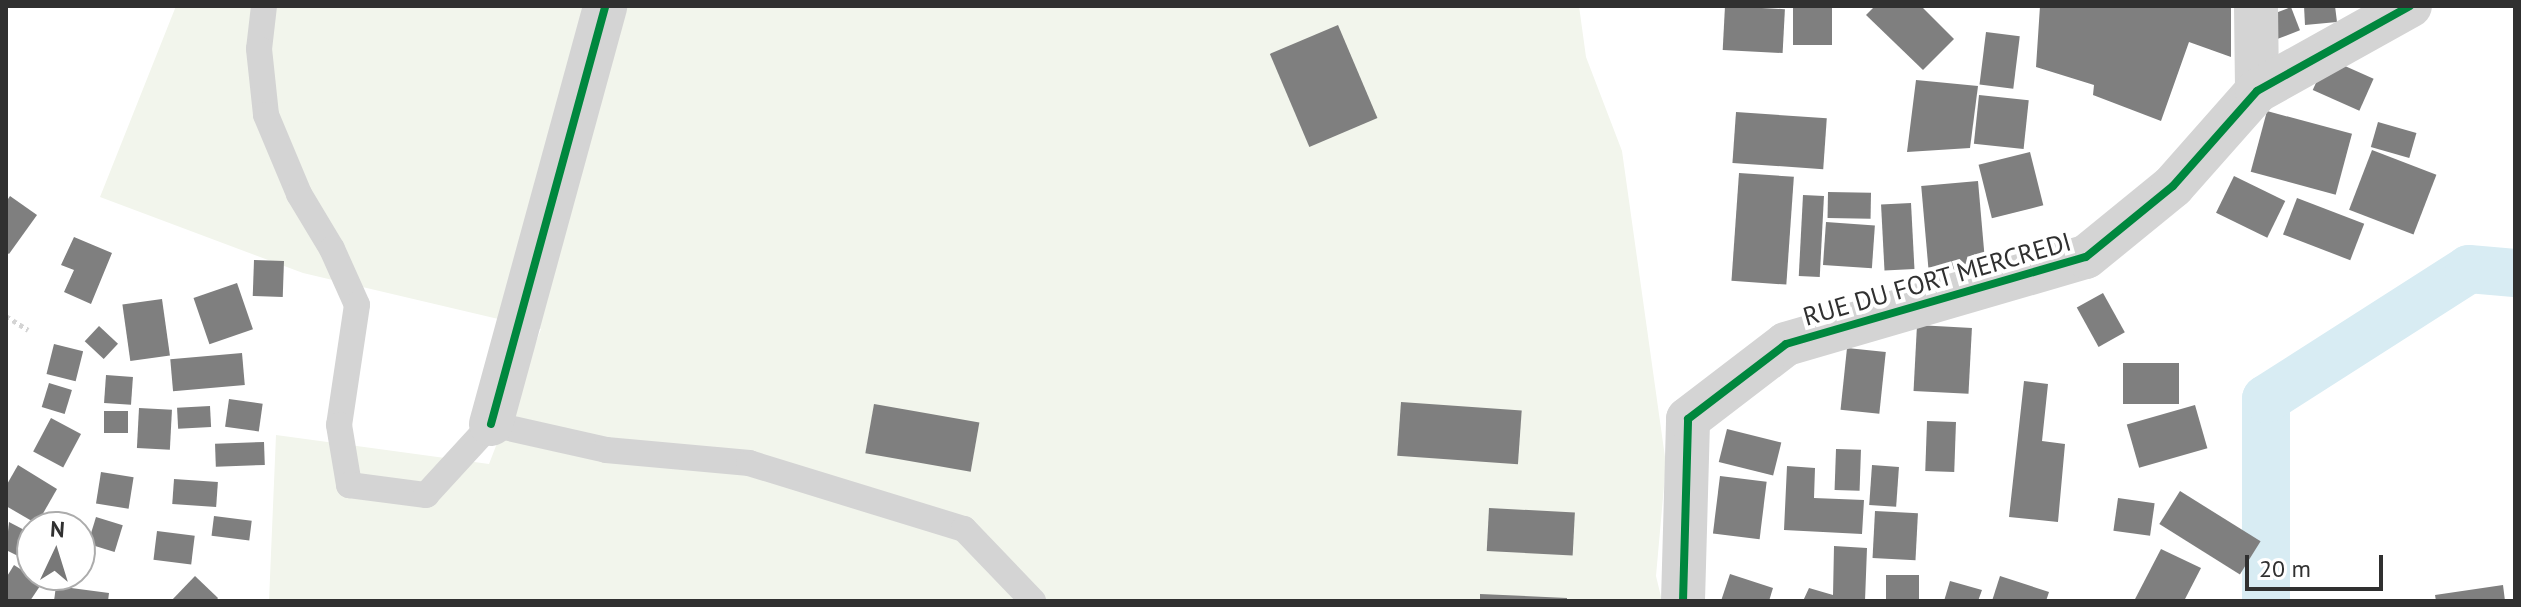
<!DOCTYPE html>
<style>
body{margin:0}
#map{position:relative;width:2521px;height:607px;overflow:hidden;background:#fff;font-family:"PT Sans",sans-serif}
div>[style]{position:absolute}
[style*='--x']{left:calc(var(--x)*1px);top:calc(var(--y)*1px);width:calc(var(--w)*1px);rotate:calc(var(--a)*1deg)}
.green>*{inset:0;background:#f2f5ec}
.canal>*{height:48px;margin:-24px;padding:0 24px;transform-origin:24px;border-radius:24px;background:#d8ecf3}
.building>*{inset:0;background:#7f7f7f;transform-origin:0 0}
.path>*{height:5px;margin-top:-2.5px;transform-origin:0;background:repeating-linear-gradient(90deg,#d4d4d4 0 4px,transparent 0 8px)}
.lane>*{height:26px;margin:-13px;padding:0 13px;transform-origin:13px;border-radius:13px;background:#d4d4d4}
.street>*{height:44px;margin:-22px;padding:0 22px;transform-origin:22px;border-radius:22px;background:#d4d4d4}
.cycleway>*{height:8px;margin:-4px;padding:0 4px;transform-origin:4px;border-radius:4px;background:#00873e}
span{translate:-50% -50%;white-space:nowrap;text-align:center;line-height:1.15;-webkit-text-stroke:8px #fff;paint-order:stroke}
.street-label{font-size:26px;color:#303030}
.frame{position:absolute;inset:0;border:8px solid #303030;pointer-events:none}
.north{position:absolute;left:16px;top:511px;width:80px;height:80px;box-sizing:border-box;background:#fff;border:2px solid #acacac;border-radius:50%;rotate:4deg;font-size:22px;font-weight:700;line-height:32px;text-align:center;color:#303030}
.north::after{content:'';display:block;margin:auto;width:28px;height:36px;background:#787878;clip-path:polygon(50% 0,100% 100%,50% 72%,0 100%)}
.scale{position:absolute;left:2245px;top:555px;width:138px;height:36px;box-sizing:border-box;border:4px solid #303030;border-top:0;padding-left:10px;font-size:24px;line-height:28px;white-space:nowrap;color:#303030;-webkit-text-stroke:6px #fff;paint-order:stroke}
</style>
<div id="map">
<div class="green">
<i style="clip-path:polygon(176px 6px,1579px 6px,1586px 57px,1622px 151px,1666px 464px,1656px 576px,1662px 601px,269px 601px,276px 435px,489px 464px,541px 329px,303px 273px,100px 197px)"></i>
</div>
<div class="canal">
<i style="--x:2266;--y:601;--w:202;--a:-90"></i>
<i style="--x:2266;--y:399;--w:241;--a:-32.6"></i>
<i style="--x:2469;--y:269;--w:46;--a:5"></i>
</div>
<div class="building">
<i style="left:1725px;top:6px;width:60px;height:44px;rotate:3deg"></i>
<i style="left:1793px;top:6px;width:39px;height:39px"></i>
<i style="clip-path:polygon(1875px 6px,1921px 6px,1954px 39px,1923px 70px,1866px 15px)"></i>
<i style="clip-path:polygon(2040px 6px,2231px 6px,2231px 57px,2189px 42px,2161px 121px,2093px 95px,2094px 85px,2036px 67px)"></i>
<i style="clip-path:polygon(2304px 6px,2335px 6px,2337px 22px,2305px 25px)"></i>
<i style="left:2291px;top:7px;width:25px;height:25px;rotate:69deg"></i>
<i style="left:1338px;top:25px;width:101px;height:74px;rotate:67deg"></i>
<i style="left:1986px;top:32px;width:34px;height:53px;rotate:7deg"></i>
<i style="left:2327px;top:58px;width:51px;height:35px;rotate:24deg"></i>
<i style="clip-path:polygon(1916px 80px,1978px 86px,1970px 148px,1907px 152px)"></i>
<i style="left:1979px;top:95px;width:50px;height:49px;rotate:6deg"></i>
<i style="left:2267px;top:111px;width:88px;height:63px;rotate:15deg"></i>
<i style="left:1736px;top:112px;width:91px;height:51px;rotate:4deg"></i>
<i style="left:2378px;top:122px;width:40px;height:26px;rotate:16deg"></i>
<i style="left:2372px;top:150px;width:69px;height:64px;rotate:21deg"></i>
<i style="left:2030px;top:152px;width:55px;height:53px;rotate:76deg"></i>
<i style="left:1739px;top:173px;width:55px;height:108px;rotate:4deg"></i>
<i style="left:2234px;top:176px;width:57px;height:41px;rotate:26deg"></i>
<i style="left:1978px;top:181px;width:86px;height:57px;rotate:85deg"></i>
<i style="left:1828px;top:192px;width:43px;height:26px;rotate:1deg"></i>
<i style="left:1803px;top:195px;width:21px;height:81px;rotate:3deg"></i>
<i style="clip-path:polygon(10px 196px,37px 215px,9px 254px,6px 252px,6px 202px)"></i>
<i style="left:2297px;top:198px;width:72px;height:39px;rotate:21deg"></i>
<i style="left:1911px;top:203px;width:66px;height:30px;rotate:87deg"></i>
<i style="left:1826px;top:222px;width:49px;height:43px;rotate:4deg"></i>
<i style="clip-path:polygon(74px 237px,112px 253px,91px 304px,64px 292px,74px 270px,61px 265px)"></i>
<i style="left:254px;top:260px;width:30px;height:36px;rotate:2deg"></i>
<i style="left:237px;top:283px;width:49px;height:46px;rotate:71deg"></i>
<i style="left:2103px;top:293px;width:45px;height:30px;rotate:61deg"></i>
<i style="left:162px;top:299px;width:57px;height:40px;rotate:82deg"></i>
<i style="left:1917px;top:325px;width:55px;height:66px;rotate:3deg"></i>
<i style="left:99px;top:326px;width:26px;height:21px;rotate:43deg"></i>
<i style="left:54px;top:344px;width:30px;height:31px;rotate:14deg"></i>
<i style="left:1847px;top:348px;width:39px;height:62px;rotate:6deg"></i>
<i style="left:242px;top:353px;width:32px;height:72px;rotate:85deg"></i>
<i style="left:2123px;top:363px;width:56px;height:41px"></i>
<i style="left:106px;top:375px;width:27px;height:28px;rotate:4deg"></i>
<i style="clip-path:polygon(2024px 381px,2048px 384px,2042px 441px,2065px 444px,2058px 522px,2009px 517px)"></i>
<i style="left:49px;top:383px;width:24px;height:25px;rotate:17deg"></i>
<i style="left:229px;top:399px;width:34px;height:28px;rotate:8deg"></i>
<i style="left:1401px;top:402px;width:121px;height:54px;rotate:4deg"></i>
<i style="left:874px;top:404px;width:107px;height:50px;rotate:10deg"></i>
<i style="left:2195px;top:405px;width:45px;height:71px;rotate:74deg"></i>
<i style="left:210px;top:406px;width:21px;height:33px;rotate:87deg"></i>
<i style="left:139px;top:408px;width:33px;height:40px;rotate:3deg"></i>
<i style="left:104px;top:411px;width:24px;height:22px"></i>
<i style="left:51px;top:418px;width:34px;height:38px;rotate:28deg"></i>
<i style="left:1927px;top:421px;width:29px;height:50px;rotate:2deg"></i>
<i style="left:1727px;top:429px;width:56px;height:34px;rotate:14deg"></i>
<i style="left:264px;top:442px;width:23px;height:49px;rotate:88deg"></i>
<i style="left:1836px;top:449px;width:25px;height:41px;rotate:2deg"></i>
<i style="clip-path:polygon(18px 465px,57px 489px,37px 524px,6px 506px,6px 486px)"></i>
<i style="left:1872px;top:465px;width:27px;height:40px;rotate:4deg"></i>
<i style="clip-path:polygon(1787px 466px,1815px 468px,1814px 498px,1864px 500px,1862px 534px,1784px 530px)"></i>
<i style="left:101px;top:472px;width:33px;height:32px;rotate:9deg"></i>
<i style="left:1720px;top:476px;width:47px;height:58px;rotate:7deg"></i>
<i style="left:174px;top:479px;width:44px;height:25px;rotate:4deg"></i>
<i style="left:2180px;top:491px;width:95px;height:39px;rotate:32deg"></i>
<i style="left:2118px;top:498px;width:37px;height:33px;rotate:8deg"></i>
<i style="left:1489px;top:508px;width:86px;height:43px;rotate:3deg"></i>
<i style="left:1875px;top:511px;width:43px;height:47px;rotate:3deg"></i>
<i style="left:214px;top:516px;width:38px;height:20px;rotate:7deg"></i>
<i style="left:96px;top:517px;width:28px;height:28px;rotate:17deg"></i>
<i style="clip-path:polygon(9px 522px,32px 534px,32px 549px,26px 560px,6px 550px)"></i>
<i style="left:157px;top:531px;width:38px;height:29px;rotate:7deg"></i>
<i style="clip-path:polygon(1834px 546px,1867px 548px,1865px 601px,1803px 601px,1809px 588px,1833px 595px)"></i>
<i style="clip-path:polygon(2161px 549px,2201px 568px,2184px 601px,2134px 601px)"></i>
<i style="clip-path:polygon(14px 565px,42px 583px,30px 601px,6px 600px,6px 578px)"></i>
<i style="clip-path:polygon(1730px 574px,1773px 588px,1769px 601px,1721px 601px)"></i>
<i style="left:1886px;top:575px;width:33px;height:26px"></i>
<i style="clip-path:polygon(195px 576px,218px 598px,216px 601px,171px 601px)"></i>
<i style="clip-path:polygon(2000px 576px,2049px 592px,2046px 601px,1992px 601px)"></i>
<i style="clip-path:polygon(1950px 581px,1982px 590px,1978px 601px,1944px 601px)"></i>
<i style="clip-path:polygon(2503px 585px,2505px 601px,2436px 601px,2435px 595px)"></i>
<i style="clip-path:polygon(56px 586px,109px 593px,108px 601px,54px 601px)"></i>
<i style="clip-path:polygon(1480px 594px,1567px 598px,1567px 601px,1480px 601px)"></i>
</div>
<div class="path">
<i style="--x:6;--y:316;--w:26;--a:32"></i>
</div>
<div class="lane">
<i style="--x:264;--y:6;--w:43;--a:96.6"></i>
<i style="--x:259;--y:49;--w:66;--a:83.9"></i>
<i style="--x:266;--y:115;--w:86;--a:67.3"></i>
<i style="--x:299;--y:194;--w:64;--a:59"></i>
<i style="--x:332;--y:249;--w:61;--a:65.9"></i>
<i style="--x:357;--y:305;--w:121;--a:98.5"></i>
<i style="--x:339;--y:425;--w:61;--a:80.5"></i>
<i style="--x:349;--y:485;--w:78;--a:7.4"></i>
<i style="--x:426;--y:495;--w:96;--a:-47.5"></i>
<i style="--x:491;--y:424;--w:118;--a:12.7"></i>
<i style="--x:606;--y:450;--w:144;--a:5.2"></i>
<i style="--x:749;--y:463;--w:225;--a:17.1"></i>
<i style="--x:964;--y:529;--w:100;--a:46.2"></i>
</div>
<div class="street">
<i style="--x:2256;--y:6;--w:85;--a:89.3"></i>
<i style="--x:491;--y:424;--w:433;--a:-74.7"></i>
<i style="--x:1683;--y:601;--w:182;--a:-88.4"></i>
<i style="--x:1688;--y:419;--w:123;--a:-37.4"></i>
<i style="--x:1786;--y:344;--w:312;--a:-16.2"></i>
<i style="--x:2086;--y:257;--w:112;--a:-39.2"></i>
<i style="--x:2173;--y:186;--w:127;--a:-48.5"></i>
<i style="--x:2257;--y:91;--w:175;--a:-29.1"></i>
</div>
<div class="cycleway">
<i style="--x:491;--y:424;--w:433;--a:-74.7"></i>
<i style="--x:1683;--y:601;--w:182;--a:-88.4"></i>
<i style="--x:1688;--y:419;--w:123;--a:-37.4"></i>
<i style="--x:1786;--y:344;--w:312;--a:-16.2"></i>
<i style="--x:2086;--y:257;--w:112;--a:-39.2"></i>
<i style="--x:2173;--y:186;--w:127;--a:-48.5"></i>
<i style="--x:2257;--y:91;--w:175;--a:-29.1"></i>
</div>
<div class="street-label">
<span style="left:1937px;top:279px;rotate:-16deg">RUE DU FORT MERCREDI</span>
</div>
<div class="frame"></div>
<div class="north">N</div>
<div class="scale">20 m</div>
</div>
